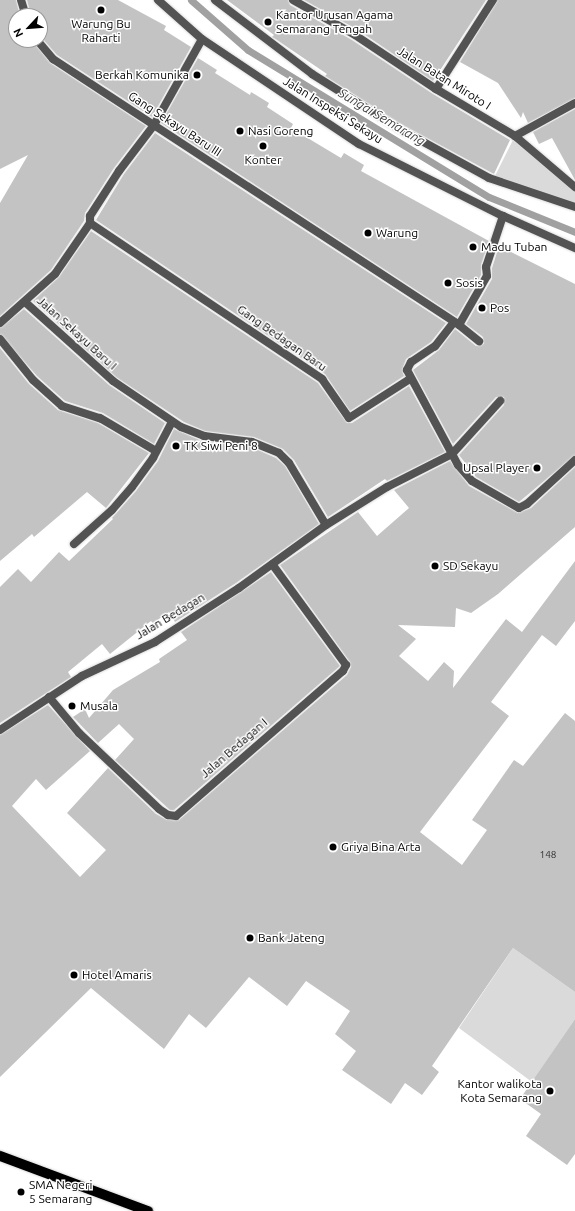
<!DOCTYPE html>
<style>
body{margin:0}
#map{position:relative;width:575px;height:1211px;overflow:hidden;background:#fff;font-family:Ubuntu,sans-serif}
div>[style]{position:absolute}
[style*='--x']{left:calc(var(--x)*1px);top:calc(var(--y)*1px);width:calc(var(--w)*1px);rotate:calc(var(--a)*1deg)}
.green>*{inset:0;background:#dadada}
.stream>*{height:7px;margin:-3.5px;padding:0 3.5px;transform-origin:3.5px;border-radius:3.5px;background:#a1a1a1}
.building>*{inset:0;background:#c3c3c3}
.roads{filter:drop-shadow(0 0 1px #dbdbdb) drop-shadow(0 0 1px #dbdbdb)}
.street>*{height:8px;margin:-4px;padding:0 4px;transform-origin:4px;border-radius:4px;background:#535353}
.primary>*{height:10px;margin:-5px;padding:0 5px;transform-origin:5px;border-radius:5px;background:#000}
.dots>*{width:11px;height:11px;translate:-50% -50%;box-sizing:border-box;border:2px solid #fff;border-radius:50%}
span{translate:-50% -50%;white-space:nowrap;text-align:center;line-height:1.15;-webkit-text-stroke:3px #fff;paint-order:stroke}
.number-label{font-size:10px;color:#313131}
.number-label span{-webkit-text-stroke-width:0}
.poi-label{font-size:12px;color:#000}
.left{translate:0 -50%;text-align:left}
.right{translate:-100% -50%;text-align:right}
.street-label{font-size:12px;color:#000}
.water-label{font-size:13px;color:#424242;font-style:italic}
.north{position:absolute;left:8px;top:8px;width:40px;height:40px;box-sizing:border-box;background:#fff;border:1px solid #999;border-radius:50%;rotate:244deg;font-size:11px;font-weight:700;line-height:16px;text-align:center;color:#000}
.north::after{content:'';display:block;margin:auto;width:14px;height:18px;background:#000;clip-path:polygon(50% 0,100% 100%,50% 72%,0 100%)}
</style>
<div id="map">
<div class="green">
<i style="clip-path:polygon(514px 138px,575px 191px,575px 207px,494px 178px)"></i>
<i style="clip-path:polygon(513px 948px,575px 992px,575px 1019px,532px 1082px,459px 1028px)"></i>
</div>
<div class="stream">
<i style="--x:191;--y:0;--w:76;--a:41.3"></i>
<i style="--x:248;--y:50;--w:282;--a:31.4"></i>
<i style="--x:489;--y:197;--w:93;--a:22.1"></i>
</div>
<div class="building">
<i style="clip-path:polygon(0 0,16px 0,20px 16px,16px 16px,16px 40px,32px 40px,50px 63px,146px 126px,114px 168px,85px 213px,84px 221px,51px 270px,0 316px,0 203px,28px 155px,0 169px)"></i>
<i style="clip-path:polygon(27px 0,118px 0,166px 26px,164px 30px,191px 47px,152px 117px,57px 55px,40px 36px,40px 16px,31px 16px)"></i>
<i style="clip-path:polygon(227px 0,288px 0,290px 5px,352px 40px,433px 94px,510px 140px,494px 174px,401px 124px,325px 76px,327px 74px,277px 40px,272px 37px,274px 35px)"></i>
<i style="clip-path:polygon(304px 0,486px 0,433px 81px,358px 30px)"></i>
<i style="clip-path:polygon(498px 0,575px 0,575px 98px,528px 123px,523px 112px,521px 118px,498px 83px,460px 62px)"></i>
<i style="clip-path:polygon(198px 58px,217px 70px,215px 73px,250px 95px,251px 92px,269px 103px,267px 107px,293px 124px,291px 128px,341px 158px,344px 153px,364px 165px,361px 171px,489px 241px,481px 265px,481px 275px,457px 317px,161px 123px)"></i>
<i style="clip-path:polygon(575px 109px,575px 180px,552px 138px,539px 144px,533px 132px)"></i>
<i style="clip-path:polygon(155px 133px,446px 323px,431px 342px,406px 359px,402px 370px,404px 376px,350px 411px,325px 374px,96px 220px,124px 174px)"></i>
<i style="clip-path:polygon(91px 231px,318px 383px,347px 423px,352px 423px,409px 386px,445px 452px,387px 481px,385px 479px,328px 517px,294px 460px,283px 449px,254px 437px,205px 431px,184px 422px,116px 377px,33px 301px,59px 277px)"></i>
<i style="clip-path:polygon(499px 246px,575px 284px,575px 455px,519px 502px,476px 477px,459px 455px,504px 405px,504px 397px,496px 397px,453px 444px,413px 370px,439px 350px,455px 329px,476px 346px,484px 344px,483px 337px,466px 324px,492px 279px,492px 268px)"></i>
<i style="clip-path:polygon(24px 309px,109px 385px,165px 423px,154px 444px,103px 413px,65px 401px,37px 376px,0 334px,0 328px)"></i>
<i style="clip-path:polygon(0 348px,29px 384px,58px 410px,98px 423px,149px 453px,106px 508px,87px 492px,34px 537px,32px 534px,0 561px)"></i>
<i style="clip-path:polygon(174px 429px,202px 441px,251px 447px,276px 458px,285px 466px,319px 524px,236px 583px,175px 622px,169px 612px,153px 623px,151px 621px,110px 654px,102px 644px,68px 672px,71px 677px,0 723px,0 587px,18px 569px,31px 582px,59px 552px,69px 561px,113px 519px,112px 518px,136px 491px,158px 461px)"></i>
<i style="clip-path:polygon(450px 461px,469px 486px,518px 513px,531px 508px,575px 467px,575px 527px,498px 594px,471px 613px,456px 608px,455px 627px,398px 625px,416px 639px,399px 656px,428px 681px,444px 662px,454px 671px,453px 688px,506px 619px,522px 632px,575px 561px,575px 621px,556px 646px,542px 635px,491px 702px,509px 716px,420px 832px,462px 865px,487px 830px,472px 820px,514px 760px,523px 766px,565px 713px,575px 721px,575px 992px,513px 948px,432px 1066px,439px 1072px,422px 1095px,405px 1083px,391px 1104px,342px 1070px,356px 1051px,335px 1034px,350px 1011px,306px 981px,287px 1006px,249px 977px,206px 1028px,189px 1014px,164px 1049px,91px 988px,0 1077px,0 735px,48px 705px,90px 751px,46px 790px,36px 779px,12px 806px,80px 877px,106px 850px,67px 813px,108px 768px,156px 814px,167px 820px,179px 820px,347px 675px,351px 667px,350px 662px,280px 565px,358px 512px,377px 536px,409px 508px,394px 490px)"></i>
<i style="clip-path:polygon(271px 572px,340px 666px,174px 810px,170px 810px,115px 760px,134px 739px,119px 724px,98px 743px,73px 717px,85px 709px,89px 718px,113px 690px,160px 662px,159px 659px,187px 640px,181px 632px)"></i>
<i style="clip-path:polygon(575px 1019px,575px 1154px,567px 1165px,526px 1136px,541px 1114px,520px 1099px)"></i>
</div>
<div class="roads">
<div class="street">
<i style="--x:21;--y:0;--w:17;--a:73"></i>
<i style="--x:158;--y:0;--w:59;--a:41.6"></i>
<i style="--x:202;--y:39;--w:189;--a:33.8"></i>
<i style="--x:359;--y:144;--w:161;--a:26.6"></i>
<i style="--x:503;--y:216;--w:79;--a:24"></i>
<i style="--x:215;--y:0;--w:122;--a:37.3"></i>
<i style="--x:312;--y:74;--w:102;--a:32.1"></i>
<i style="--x:398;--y:128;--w:104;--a:28.8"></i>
<i style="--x:489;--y:178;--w:91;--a:18.6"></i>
<i style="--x:293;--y:0;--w:71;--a:29.4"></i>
<i style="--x:355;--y:35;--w:97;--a:33.7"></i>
<i style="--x:436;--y:89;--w:92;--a:30.7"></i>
<i style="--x:515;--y:136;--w:79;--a:40.4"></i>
<i style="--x:37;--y:40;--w:25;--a:50"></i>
<i style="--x:53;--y:59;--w:485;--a:33.2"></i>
<i style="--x:459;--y:325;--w:26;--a:39"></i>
<i style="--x:436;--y:89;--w:106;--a:-57.4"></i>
<i style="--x:515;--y:136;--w:68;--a:-28.8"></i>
<i style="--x:90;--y:223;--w:280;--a:33.9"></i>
<i style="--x:322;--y:379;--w:47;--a:55.3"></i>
<i style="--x:349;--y:418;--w:72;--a:-32.6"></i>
<i style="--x:90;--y:223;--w:7;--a:-90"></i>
<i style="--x:90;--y:216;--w:54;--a:-57.2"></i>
<i style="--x:119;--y:171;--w:58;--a:-52.7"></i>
<i style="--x:154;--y:125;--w:98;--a:-60.8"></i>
<i style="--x:25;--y:302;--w:118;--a:41.9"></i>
<i style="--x:113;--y:381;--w:82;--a:34.1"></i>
<i style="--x:181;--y:427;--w:25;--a:21"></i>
<i style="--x:204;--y:436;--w:48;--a:7.1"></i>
<i style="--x:252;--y:442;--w:29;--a:22"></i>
<i style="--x:279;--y:453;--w:14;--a:45"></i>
<i style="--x:289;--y:463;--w:72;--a:59.2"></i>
<i style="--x:454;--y:322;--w:31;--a:128"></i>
<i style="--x:435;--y:346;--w:29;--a:146"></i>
<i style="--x:411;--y:362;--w:9;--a:117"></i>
<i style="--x:407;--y:370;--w:108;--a:61.8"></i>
<i style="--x:458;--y:465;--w:21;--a:49"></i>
<i style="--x:472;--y:481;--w:54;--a:29.9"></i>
<i style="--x:519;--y:508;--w:9;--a:-27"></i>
<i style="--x:527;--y:504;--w:65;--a:-42.5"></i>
<i style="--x:0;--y:323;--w:74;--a:-41.7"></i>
<i style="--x:55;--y:274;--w:62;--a:-55.5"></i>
<i style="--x:459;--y:325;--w:56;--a:-60.3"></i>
<i style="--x:487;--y:276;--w:9;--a:-96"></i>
<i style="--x:486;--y:267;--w:54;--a:-71.6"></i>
<i style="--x:0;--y:339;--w:53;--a:51.2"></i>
<i style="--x:33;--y:380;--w:39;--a:42"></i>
<i style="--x:62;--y:406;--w:40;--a:18"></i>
<i style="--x:100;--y:418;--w:65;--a:30.5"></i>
<i style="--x:74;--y:544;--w:51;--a:-41.8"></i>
<i style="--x:112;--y:510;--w:30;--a:-49"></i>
<i style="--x:132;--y:487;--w:36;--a:-54"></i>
<i style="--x:153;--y:458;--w:41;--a:-62.2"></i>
<i style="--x:49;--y:697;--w:47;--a:50.2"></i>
<i style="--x:79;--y:733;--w:110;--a:43.5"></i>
<i style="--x:159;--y:809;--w:11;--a:34"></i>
<i style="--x:168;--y:815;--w:8;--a:7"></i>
<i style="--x:176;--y:816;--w:221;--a:-41"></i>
<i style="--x:343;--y:671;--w:7;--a:-63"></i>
<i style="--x:346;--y:665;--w:125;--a:-126.2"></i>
<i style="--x:0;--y:730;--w:98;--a:-33.4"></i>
<i style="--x:82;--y:676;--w:81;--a:-25"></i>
<i style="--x:155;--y:642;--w:100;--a:-32.7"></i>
<i style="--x:239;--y:588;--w:107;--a:-35.9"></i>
<i style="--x:326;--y:525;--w:72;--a:-31.9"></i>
<i style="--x:387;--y:487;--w:73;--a:-26.9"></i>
<i style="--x:452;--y:454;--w:72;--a:-47.8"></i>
</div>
<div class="primary">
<i style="--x:0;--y:1156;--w:158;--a:20.4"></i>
</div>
</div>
<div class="dots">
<i style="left:101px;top:10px;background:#000"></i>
<i style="left:268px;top:22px;background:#000"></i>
<i style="left:197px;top:75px;background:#000"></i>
<i style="left:240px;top:131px;background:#000"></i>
<i style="left:263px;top:146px;background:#000"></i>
<i style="left:368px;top:233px;background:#000"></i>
<i style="left:473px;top:247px;background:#000"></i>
<i style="left:448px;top:283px;background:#000"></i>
<i style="left:482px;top:308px;background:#000"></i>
<i style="left:176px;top:446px;background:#000"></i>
<i style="left:537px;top:468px;background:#000"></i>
<i style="left:435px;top:566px;background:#000"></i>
<i style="left:72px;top:706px;background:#000"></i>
<i style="left:333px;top:847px;background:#000"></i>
<i style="left:250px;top:938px;background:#000"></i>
<i style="left:74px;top:975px;background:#000"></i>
<i style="left:550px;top:1091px;background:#000"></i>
<i style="left:21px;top:1192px;background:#000"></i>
</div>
<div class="number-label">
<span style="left:548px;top:855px">148</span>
</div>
<div class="poi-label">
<span class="left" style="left:276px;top:22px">Kantor Urusan Agama<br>Semarang Tengah</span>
<span style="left:101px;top:31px">Warung Bu<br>Raharti</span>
<span class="right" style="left:189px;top:75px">Berkah Komunika</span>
<span class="left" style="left:248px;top:131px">Nasi Goreng</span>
<span style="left:263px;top:160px">Konter</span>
<span class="left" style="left:376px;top:233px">Warung</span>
<span class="left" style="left:481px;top:247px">Madu Tuban</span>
<span class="left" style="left:456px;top:283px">Sosis</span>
<span class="left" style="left:490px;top:308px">Pos</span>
<span class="left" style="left:184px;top:446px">TK Siwi Peni 8</span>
<span class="right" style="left:529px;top:468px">Upsal Player</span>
<span class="left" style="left:443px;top:566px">SD Sekayu</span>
<span class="left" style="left:80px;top:706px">Musala</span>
<span class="left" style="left:341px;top:847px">Griya Bina Arta</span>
<span class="left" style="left:258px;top:938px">Bank Jateng</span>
<span class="left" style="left:82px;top:975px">Hotel Amaris</span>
<span class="right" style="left:542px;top:1091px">Kantor walikota<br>Kota Semarang</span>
<span class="left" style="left:29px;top:1192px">SMA Negeri<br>5 Semarang</span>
</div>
<div class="street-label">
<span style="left:444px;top:78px;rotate:32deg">Jalan Batan Miroto I</span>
<span style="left:333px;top:110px;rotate:32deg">Jalan Inspeksi Sekayu</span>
<span style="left:175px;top:124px;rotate:33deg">Gang Sekayu Baru III</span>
<span style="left:77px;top:333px;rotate:42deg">Jalan Sekayu Baru I</span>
<span style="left:282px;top:338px;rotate:35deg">Gang Bedagan Baru</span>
<span style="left:170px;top:616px;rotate:-31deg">Jalan Bedagan</span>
<span style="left:234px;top:748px;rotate:-41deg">Jalan Bedagan I</span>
</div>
<div class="water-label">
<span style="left:382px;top:117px;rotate:31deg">Sungai Semarang</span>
</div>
<div class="north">N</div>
</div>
